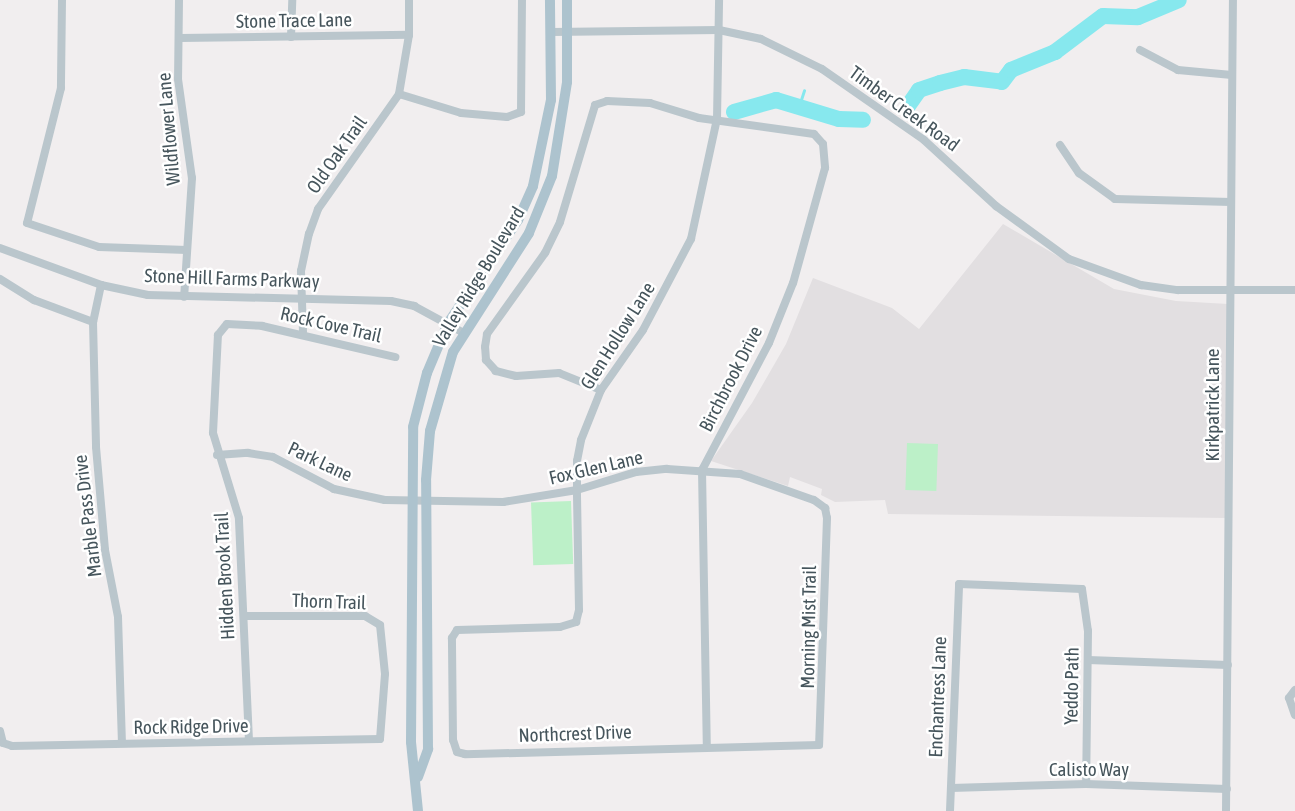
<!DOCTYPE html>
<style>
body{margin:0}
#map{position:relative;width:1295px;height:811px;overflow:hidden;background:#f1eeef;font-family:"Asap Condensed",sans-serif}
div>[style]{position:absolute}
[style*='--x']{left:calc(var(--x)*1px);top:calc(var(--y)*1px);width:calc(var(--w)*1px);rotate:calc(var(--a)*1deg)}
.education>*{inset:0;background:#e2dfe1}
.green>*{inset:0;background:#bcf0c8;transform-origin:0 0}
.stream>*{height:2.5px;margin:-1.25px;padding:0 1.25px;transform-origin:1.25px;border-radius:1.25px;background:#87e8ee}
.river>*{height:16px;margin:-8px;padding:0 8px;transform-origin:8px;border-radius:8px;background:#87e8ee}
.minor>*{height:8px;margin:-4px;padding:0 4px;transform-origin:4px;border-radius:4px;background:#bac6cc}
.major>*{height:10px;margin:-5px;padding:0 5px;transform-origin:5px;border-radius:5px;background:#adc3ce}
span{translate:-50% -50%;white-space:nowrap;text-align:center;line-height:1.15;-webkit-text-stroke:5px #fff;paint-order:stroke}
.street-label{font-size:19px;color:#46555c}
</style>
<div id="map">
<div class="education">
<i style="clip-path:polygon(1003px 224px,1114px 289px,1176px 301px,1228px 304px,1227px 518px,888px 514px,885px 500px,835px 502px,821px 495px,822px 489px,790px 477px,788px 486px,711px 461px,752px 403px,786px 344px,813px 278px,892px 308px,919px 329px)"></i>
</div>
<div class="green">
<i style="left:907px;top:443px;width:31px;height:47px;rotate:2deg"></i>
<i style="left:571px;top:501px;width:63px;height:40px;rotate:88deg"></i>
</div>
<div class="stream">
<i style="--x:799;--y:106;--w:16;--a:-72"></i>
</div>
<div class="river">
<i style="--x:908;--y:106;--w:19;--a:-55"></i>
<i style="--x:919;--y:90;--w:22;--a:-18"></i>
<i style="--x:940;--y:83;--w:25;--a:-14"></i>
<i style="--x:964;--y:77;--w:38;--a:7"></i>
<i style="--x:1002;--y:82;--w:15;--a:-53"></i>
<i style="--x:1011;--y:70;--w:48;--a:-22.2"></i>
<i style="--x:1055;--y:52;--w:60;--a:-36.9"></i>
<i style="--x:1103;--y:16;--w:35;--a:2"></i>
<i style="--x:1138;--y:17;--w:44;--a:-22.5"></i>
<i style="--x:734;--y:112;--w:44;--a:-15.9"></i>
<i style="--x:776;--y:100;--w:66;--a:16.8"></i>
<i style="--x:839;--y:119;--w:24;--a:2"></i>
</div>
<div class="minor">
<i style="--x:62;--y:0;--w:88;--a:90.7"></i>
<i style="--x:61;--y:88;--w:139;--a:104.1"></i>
<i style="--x:27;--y:223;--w:76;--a:18.4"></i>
<i style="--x:99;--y:247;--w:88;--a:2"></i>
<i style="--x:179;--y:0;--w:79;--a:90.7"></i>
<i style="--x:178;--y:79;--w:100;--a:82"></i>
<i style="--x:192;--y:178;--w:119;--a:93.8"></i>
<i style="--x:551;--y:32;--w:168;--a:-0.7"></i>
<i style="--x:719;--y:30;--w:43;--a:12.1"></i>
<i style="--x:761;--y:39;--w:68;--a:26.2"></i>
<i style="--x:822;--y:69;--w:124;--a:34.8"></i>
<i style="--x:924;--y:140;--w:98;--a:42.5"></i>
<i style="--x:996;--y:206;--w:90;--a:36"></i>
<i style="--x:1069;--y:259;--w:77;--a:19.9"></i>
<i style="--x:1141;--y:285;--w:37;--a:8"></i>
<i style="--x:1178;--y:290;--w:117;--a:0"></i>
<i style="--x:291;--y:37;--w:37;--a:-88"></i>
<i style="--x:180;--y:38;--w:229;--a:-0.8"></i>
<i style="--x:1140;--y:50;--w:43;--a:27.8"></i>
<i style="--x:1178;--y:70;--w:54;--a:5.3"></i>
<i style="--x:399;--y:94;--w:65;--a:17"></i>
<i style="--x:461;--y:113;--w:46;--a:5"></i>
<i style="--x:507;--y:117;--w:15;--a:-20"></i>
<i style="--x:521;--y:112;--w:112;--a:-89.5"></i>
<i style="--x:1060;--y:145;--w:34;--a:56"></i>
<i style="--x:1079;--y:173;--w:44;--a:35.8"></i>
<i style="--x:1115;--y:199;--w:116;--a:1.5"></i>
<i style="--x:0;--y:248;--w:108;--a:20.1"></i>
<i style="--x:101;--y:285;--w:48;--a:12"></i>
<i style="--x:148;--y:295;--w:243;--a:1.4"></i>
<i style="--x:391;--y:301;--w:24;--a:12"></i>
<i style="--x:414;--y:306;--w:55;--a:28.4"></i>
<i style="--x:0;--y:279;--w:40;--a:32"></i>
<i style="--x:34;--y:300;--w:63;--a:20.4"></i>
<i style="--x:101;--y:285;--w:38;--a:102"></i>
<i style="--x:93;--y:322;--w:125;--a:88.6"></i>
<i style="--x:96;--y:447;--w:103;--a:85"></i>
<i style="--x:105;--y:550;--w:68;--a:79"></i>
<i style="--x:118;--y:617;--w:126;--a:88.2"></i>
<i style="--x:303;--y:332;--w:61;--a:-91.9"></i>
<i style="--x:301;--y:271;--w:38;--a:-78"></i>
<i style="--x:309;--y:234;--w:27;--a:-70"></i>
<i style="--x:318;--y:209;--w:141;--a:-54.8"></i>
<i style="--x:399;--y:94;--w:60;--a:-80.4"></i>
<i style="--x:409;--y:35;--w:35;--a:-90"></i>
<i style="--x:601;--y:390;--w:45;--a:-158"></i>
<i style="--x:559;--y:373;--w:43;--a:176"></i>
<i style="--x:516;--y:376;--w:21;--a:-166"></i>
<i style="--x:496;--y:371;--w:15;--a:-132"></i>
<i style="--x:486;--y:360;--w:13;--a:-94"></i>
<i style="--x:485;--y:347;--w:13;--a:-81"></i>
<i style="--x:487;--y:334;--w:100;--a:-54.4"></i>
<i style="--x:545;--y:253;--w:34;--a:-64"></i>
<i style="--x:560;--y:222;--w:122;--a:-73.3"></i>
<i style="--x:595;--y:105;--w:13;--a:-18"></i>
<i style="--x:607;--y:101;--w:43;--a:2.7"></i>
<i style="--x:650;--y:103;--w:51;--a:17"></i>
<i style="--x:699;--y:118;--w:116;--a:7.9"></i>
<i style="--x:814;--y:134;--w:13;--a:48"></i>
<i style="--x:823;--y:144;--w:24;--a:85"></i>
<i style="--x:825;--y:168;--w:119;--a:105.5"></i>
<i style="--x:793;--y:283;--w:65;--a:111.8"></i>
<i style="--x:769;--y:343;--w:144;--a:117.8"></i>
<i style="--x:702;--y:470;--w:276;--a:89"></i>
<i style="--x:217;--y:455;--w:31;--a:-4"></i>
<i style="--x:248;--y:453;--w:25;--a:9"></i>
<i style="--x:273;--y:457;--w:69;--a:27.7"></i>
<i style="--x:334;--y:489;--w:52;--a:12.2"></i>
<i style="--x:385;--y:500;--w:118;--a:1"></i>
<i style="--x:503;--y:502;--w:75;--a:-9.2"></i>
<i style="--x:577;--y:490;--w:62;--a:-17"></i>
<i style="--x:636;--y:472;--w:31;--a:-6"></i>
<i style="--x:667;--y:469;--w:73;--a:3.9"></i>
<i style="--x:740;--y:474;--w:78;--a:19.4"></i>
<i style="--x:814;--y:500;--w:14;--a:36"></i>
<i style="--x:825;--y:508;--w:10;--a:79"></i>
<i style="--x:827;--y:518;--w:227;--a:92"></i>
<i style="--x:819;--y:745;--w:354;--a:178.5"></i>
<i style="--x:465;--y:754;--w:8;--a:-166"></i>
<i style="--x:457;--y:752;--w:13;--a:-108"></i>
<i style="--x:453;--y:740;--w:102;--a:-90.6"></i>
<i style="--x:452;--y:638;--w:9;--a:-58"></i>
<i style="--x:457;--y:630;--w:103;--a:-1.7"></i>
<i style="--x:560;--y:627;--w:17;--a:-17"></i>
<i style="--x:576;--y:622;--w:12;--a:-76"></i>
<i style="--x:579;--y:610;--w:120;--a:-91"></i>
<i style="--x:577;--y:490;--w:29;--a:-90"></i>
<i style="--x:577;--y:461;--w:21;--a:-79"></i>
<i style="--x:581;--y:440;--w:54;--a:-68.2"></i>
<i style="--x:601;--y:390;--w:73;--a:-55"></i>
<i style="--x:643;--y:330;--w:103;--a:-62.2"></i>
<i style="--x:691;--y:239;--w:123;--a:-77.8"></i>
<i style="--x:717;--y:119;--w:119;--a:-89"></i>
<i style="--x:1088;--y:660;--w:140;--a:2"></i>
<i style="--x:1295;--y:690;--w:10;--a:127"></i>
<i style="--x:1289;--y:698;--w:18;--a:71"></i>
<i style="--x:0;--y:731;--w:12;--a:76"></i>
<i style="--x:3;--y:743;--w:9;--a:18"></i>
<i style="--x:12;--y:746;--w:368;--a:-1.1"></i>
<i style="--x:380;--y:739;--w:65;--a:-85.6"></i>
<i style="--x:385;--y:674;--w:49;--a:-95.8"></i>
<i style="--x:380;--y:625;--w:17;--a:-149"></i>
<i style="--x:365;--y:616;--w:121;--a:180"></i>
<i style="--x:249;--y:741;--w:223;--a:-92.6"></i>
<i style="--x:239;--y:518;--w:89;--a:-107"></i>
<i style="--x:213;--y:433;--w:98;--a:-87.1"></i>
<i style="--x:218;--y:335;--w:14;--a:-51"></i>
<i style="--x:227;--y:324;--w:35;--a:3"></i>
<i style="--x:262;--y:326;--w:137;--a:13.1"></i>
<i style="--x:951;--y:788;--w:135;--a:-1.7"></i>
<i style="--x:1086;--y:784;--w:141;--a:2"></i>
<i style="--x:950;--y:811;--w:227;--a:-87.7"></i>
<i style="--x:959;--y:584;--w:123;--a:2.3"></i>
<i style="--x:1082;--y:589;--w:42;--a:81.9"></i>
<i style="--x:1088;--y:631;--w:153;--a:90.7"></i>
<i style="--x:1226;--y:811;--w:811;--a:-89.51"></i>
</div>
<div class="major">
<i style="--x:418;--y:777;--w:30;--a:-70"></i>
<i style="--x:428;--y:749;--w:269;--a:-90.4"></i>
<i style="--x:426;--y:480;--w:49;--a:-85.3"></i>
<i style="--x:430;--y:431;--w:82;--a:-73.8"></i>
<i style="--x:453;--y:352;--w:141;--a:-57.4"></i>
<i style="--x:529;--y:233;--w:61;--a:-68"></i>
<i style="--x:552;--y:176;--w:95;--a:-80.9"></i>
<i style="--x:567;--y:82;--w:82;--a:-90"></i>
<i style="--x:418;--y:811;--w:69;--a:-95.8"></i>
<i style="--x:411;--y:742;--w:315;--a:-89.6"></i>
<i style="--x:413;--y:427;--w:56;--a:-75.5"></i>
<i style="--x:427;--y:373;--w:54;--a:-67.2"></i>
<i style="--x:448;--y:323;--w:125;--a:-55.8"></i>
<i style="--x:518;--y:220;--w:37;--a:-66"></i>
<i style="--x:533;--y:186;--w:88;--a:-78.2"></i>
<i style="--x:551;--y:100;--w:100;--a:-90.6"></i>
</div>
<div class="street-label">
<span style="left:294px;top:21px;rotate:-1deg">Stone Trace Lane</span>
<span style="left:904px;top:109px;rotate:36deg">Timber Creek Road</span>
<span style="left:169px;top:129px;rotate:-95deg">Wildflower Lane</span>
<span style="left:337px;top:155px;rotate:-55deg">Old Oak Trail</span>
<span style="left:479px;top:277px;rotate:-59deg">Valley Ridge Boulevard</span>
<span style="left:232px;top:279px;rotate:2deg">Stone Hill Farms Parkway</span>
<span style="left:331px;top:325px;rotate:13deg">Rock Cove Trail</span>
<span style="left:618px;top:336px;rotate:-58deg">Glen Hollow Lane</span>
<span style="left:731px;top:379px;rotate:-63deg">Birchbrook Drive</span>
<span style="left:1213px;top:405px;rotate:-90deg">Kirkpatrick Lane</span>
<span style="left:320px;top:462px;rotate:25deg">Park Lane</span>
<span style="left:596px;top:468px;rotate:-13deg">Fox Glen Lane</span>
<span style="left:88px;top:516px;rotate:-97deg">Marble Pass Drive</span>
<span style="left:225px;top:576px;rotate:-93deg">Hidden Brook Trail</span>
<span style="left:329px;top:602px;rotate:2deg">Thorn Trail</span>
<span style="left:809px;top:627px;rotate:-89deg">Morning Mist Trail</span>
<span style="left:1072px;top:686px;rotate:-89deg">Yeddo Path</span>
<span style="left:938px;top:697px;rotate:-88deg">Enchantress Lane</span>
<span style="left:191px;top:727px;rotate:-1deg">Rock Ridge Drive</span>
<span style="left:575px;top:734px;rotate:-2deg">Northcrest Drive</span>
<span style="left:1089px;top:770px">Calisto Way</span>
</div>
</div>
